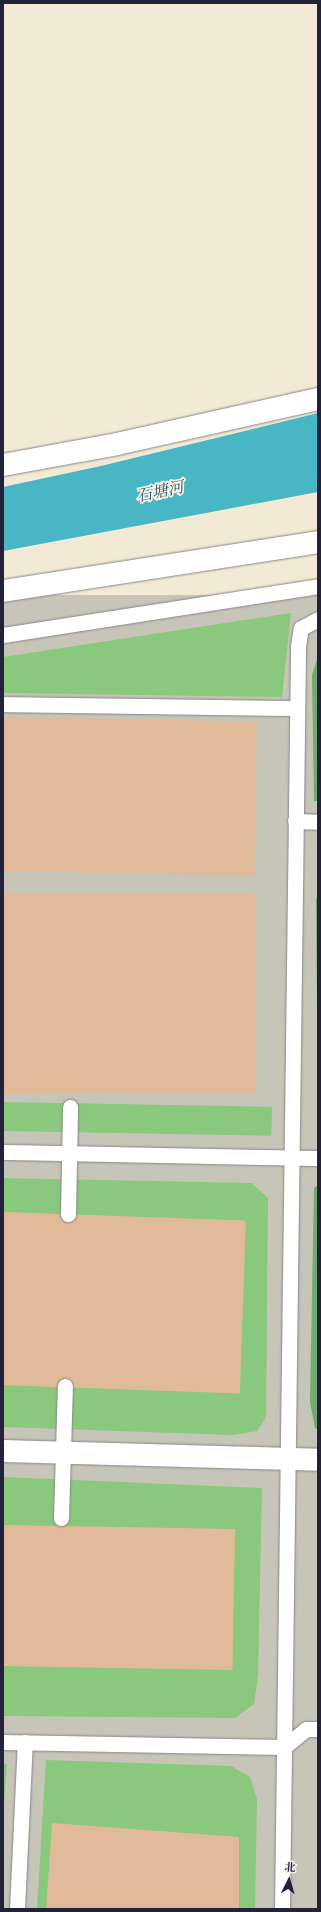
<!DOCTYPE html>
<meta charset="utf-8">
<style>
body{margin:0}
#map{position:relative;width:321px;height:1912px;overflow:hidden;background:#f2ead4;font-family:Alegreya,"Noto Serif SC",serif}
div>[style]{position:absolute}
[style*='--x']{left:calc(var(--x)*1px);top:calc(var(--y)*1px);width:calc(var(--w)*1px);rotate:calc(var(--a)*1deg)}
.industrial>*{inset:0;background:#c7c5b8;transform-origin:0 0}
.green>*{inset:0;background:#8ac87e;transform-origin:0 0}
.forest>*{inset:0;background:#6fac6d}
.water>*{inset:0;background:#48b6c4}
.building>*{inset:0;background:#e1bb99;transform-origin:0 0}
.roads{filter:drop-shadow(0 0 1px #8a8688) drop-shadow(0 0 1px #8a8688)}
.lane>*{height:15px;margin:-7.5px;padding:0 7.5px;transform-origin:7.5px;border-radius:7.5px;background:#fff}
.street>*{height:22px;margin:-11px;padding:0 11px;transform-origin:11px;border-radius:11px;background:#fff}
span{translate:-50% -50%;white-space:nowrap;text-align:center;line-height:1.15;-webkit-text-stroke:3.5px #f7f3e8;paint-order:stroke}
.water-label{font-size:16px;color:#2f566b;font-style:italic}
.frame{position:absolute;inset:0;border:4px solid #22223b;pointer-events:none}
.north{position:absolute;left:269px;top:1860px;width:40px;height:40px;-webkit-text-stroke:3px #f7f3e8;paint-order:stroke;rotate:5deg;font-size:11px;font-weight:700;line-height:16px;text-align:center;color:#22223b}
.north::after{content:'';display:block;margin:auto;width:14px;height:18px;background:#22223b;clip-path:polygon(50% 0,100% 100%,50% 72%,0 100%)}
</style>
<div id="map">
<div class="industrial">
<i style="left:318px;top:595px;width:1314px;height:319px;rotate:90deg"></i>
</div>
<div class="green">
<i style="clip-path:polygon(291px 613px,282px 697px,3px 693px,3px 657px)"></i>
<i style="left:3px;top:1102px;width:269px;height:29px;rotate:1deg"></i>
<i style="clip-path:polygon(3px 1178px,252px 1183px,268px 1198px,266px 1417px,257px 1431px,232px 1435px,3px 1427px)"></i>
<i style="clip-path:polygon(3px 1477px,262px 1488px,258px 1675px,254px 1704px,235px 1718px,3px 1716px)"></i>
<i style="clip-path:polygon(46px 1760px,231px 1766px,250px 1777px,257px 1799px,255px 1909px,37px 1909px)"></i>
<i style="clip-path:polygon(3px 1763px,7px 1764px,3px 1819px)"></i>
</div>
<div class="forest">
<i style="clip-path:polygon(318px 656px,318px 801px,314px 801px,312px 675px)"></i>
<i style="clip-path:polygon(318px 895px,318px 1127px,316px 899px)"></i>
<i style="clip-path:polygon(318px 1185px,318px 1430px,315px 1428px,310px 1402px,314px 1188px)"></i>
</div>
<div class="water">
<i style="clip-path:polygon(318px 413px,318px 492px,3px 551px,3px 487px,101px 466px)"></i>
</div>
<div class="building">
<i style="left:3px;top:717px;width:254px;height:154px;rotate:1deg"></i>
<i style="left:3px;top:894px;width:252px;height:199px"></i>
<i style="left:3px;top:1212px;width:243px;height:173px;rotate:2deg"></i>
<i style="left:3px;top:1525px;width:232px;height:141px;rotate:1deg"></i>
<i style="clip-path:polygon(52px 1823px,239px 1837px,239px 1909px,46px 1909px)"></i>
</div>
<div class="roads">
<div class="lane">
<i style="--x:3;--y:635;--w:319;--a:-8.8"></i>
<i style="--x:3;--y:704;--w:294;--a:0.8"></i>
<i style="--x:295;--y:821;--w:23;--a:2"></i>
<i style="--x:3;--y:1152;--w:315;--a:1.1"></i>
<i style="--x:68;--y:1214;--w:107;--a:-88.9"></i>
<i style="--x:61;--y:1518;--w:132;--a:-88.3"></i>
<i style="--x:3;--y:1742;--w:281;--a:1"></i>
<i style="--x:284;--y:1747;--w:28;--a:-39"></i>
<i style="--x:306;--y:1729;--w:12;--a:0"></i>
<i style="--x:17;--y:1909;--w:167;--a:-87.3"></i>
<i style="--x:282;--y:1909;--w:1263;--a:-89.27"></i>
<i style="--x:298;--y:646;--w:18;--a:-81"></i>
<i style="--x:301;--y:628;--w:19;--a:-28"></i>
</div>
<div class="street">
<i style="--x:3;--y:465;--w:116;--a:-10.4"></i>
<i style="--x:117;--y:444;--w:206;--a:-12.6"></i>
<i style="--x:3;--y:591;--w:319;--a:-8.8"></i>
<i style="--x:3;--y:1451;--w:315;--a:1.6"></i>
</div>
</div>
<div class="water-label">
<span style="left:160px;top:492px;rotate:-12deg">石塘河</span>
</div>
<div class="frame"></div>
<div class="north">北</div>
</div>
